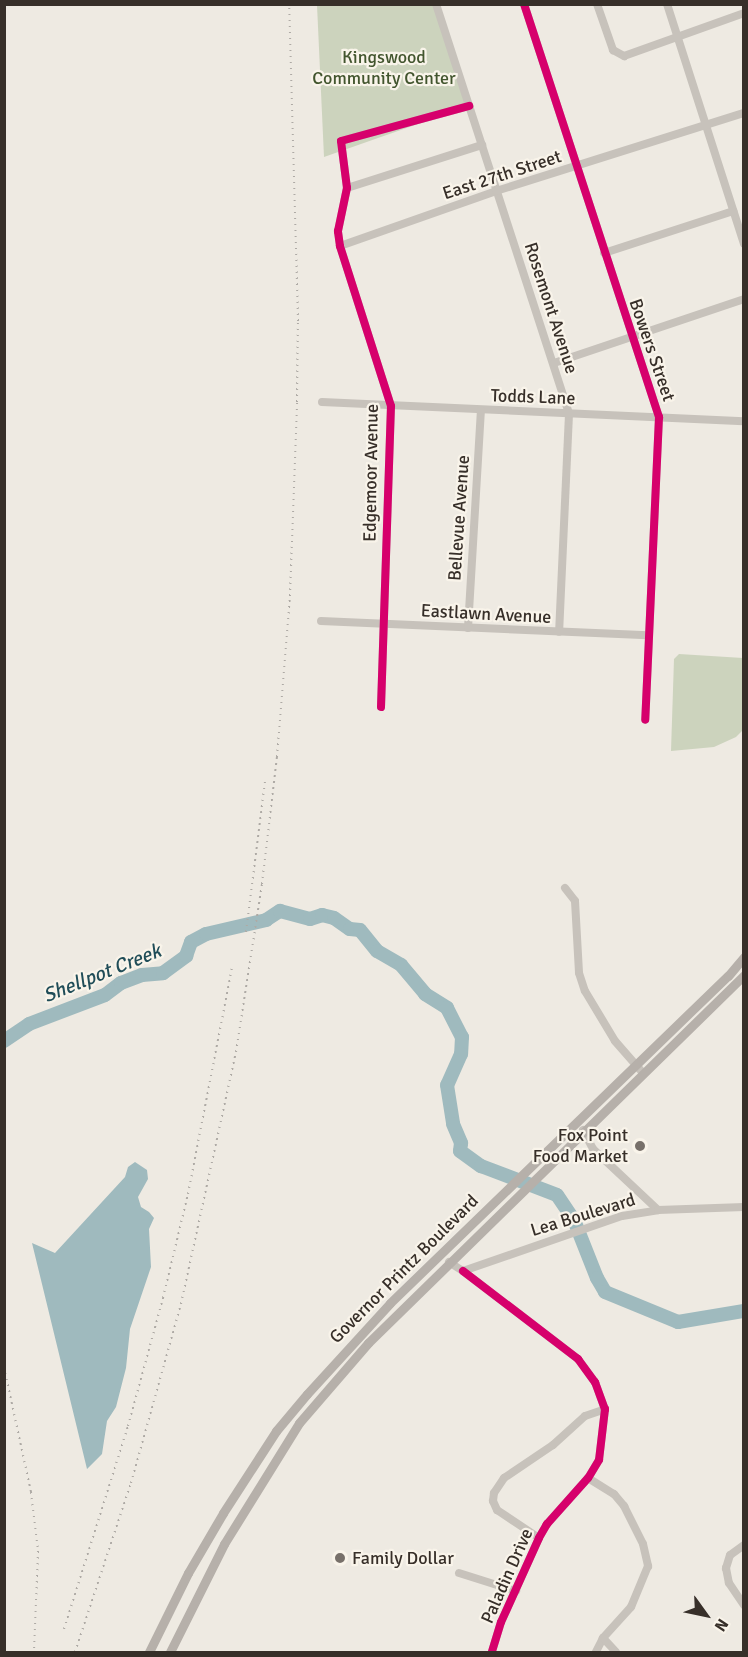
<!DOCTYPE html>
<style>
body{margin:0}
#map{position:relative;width:748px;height:1657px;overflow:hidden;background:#eeeae2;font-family:Signika,sans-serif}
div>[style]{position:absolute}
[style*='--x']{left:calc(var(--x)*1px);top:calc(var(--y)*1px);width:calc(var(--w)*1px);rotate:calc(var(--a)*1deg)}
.green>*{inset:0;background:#ccd3bd}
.water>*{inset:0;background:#9fbabe}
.river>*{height:14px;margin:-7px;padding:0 7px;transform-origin:7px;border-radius:7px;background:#9fbabe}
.minor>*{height:8px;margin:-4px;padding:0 4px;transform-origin:4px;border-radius:4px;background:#c7c2bb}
.major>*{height:9px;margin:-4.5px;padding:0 4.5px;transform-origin:4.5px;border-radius:4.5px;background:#b6b0aa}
.rail>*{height:2px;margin-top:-1px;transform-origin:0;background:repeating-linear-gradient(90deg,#aeaaa5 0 1.5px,transparent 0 6px)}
.cycleway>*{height:8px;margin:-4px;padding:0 4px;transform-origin:4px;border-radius:4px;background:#d6006c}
.dots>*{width:16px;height:16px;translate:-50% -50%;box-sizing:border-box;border:3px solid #f9f4ea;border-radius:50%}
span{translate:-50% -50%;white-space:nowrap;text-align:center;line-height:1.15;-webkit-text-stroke:4.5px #f9f4ea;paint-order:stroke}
.park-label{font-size:18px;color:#42552e}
.street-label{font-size:18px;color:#372f29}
.poi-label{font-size:18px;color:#372f29}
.right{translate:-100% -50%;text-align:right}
.left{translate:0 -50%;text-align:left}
.water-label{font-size:20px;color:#204d58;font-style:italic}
.frame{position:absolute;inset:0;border:6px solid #372f29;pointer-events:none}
.north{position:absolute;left:676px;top:1585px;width:60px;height:60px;-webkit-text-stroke:4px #f9f4ea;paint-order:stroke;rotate:123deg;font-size:16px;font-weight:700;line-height:24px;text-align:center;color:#372f29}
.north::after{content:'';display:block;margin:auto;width:21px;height:27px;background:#372f29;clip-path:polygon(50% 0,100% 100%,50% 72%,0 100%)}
</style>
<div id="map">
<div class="green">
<i style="clip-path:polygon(317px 5px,436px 5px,469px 106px,324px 157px)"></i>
<i style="clip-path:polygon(679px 654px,743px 658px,743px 730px,736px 737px,714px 747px,671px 751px,674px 659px)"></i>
</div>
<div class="water">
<i style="clip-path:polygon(135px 1162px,147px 1170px,148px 1179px,138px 1197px,141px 1207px,149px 1212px,154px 1218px,149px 1229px,151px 1267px,130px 1329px,126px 1368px,116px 1407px,107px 1421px,102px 1454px,87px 1469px,32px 1243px,55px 1253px,125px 1177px,128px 1167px)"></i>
</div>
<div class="river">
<i style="--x:4;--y:1041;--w:30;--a:-34"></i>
<i style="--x:29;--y:1024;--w:81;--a:-20.9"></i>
<i style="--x:105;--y:995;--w:20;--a:-37"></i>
<i style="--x:121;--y:983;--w:22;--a:-21"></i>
<i style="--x:142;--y:975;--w:21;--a:-5"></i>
<i style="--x:163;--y:973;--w:29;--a:-36"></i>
<i style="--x:186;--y:956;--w:15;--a:-70"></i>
<i style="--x:191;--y:942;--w:17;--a:-28"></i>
<i style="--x:206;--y:934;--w:62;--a:-13.1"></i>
<i style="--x:266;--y:920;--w:17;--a:-33"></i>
<i style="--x:280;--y:911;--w:31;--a:15"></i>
<i style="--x:310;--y:919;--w:13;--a:-18"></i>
<i style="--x:322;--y:915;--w:12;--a:14"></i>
<i style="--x:334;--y:918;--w:19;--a:35"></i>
<i style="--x:350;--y:929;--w:10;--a:6"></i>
<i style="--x:360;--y:930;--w:27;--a:51"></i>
<i style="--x:377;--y:951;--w:28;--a:30"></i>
<i style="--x:401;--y:965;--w:38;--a:50"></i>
<i style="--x:425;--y:994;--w:26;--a:32"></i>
<i style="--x:447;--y:1008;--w:33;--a:63"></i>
<i style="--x:462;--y:1037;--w:17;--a:93"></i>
<i style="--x:461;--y:1054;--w:34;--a:114"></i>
<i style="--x:447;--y:1085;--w:39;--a:81"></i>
<i style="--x:453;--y:1124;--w:21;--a:67"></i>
<i style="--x:461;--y:1143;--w:8;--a:97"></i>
<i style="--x:460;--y:1151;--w:26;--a:36"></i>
<i style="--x:481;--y:1166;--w:81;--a:20.9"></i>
<i style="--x:557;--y:1195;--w:30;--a:56"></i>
<i style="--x:574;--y:1220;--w:62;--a:68.4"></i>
<i style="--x:597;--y:1278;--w:16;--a:60"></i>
<i style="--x:605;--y:1292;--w:79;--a:22.3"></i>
<i style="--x:678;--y:1322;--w:67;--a:-9.5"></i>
</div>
<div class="minor">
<i style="--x:436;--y:4;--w:431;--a:72"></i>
<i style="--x:569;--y:414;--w:218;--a:92.6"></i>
<i style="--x:524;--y:4;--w:435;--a:71.9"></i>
<i style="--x:659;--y:417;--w:303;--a:92.6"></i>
<i style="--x:597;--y:4;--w:49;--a:70.8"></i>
<i style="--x:613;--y:50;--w:13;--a:29"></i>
<i style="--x:624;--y:56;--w:127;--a:-19.7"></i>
<i style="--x:667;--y:4;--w:252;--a:72.2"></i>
<i style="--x:347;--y:188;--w:142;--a:-17.7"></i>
<i style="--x:340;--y:246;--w:165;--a:-19.4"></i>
<i style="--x:496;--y:191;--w:260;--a:-17.5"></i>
<i style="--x:604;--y:253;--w:136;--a:-18"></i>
<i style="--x:554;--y:363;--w:200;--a:-18.6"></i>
<i style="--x:322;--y:402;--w:422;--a:2.6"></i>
<i style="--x:321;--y:621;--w:327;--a:2.5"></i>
<i style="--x:468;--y:628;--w:218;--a:-86.6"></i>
<i style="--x:381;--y:707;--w:301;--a:-88.1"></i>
<i style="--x:391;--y:406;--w:168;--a:-107.7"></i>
<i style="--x:340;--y:246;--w:15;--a:-98"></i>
<i style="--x:338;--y:231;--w:44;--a:-78.2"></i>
<i style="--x:347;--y:188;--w:47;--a:-97.3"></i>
<i style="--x:341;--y:141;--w:133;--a:-15.3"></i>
<i style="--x:565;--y:888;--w:16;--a:52"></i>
<i style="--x:575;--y:901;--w:72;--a:86.8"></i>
<i style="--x:579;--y:973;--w:19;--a:72"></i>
<i style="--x:585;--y:991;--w:58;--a:59"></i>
<i style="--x:615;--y:1041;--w:41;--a:48.9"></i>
<i style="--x:583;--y:1130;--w:21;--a:62"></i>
<i style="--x:593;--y:1149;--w:89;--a:43.2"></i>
<i style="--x:449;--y:1262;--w:17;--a:33"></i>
<i style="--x:463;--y:1271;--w:168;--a:-19.1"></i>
<i style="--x:622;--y:1216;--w:36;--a:-9"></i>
<i style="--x:658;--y:1210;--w:86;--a:-2"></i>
<i style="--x:463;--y:1271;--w:145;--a:37.4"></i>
<i style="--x:578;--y:1359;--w:29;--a:54"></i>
<i style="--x:595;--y:1382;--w:29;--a:70"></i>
<i style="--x:605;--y:1409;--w:51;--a:96.7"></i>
<i style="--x:599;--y:1460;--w:21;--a:121"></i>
<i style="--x:588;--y:1478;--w:62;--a:131.7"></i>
<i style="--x:547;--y:1524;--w:16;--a:120"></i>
<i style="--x:539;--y:1538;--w:92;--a:114.3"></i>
<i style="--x:501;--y:1622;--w:31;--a:107"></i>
<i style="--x:588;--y:1478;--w:31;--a:32"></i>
<i style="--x:614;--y:1494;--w:16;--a:50"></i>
<i style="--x:624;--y:1506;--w:42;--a:63.4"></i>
<i style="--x:643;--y:1544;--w:23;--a:77"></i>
<i style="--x:648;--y:1566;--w:44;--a:112.5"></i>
<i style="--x:631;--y:1607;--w:42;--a:132.1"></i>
<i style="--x:603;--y:1638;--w:16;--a:117"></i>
<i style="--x:539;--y:1538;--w:50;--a:-146.3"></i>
<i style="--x:497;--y:1510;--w:10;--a:-114"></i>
<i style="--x:493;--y:1501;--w:8;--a:-83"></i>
<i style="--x:494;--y:1493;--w:18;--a:-56"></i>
<i style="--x:504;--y:1478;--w:59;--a:-34"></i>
<i style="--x:553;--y:1445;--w:43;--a:-42.2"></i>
<i style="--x:585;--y:1416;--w:21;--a:-19"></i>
<i style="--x:744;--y:1545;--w:17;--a:144"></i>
<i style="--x:730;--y:1555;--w:14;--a:107"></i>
<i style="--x:726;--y:1568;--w:15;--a:79"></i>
<i style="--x:729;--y:1583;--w:27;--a:56"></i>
<i style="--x:459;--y:1573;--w:60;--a:17.5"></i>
<i style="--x:603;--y:1638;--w:19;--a:47"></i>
</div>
<div class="major">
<i style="--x:149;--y:1652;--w:88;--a:-63.7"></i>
<i style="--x:188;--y:1573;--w:69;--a:-59.7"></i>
<i style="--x:223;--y:1513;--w:98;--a:-57.1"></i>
<i style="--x:276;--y:1431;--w:48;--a:-50"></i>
<i style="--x:307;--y:1394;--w:123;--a:-47.6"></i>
<i style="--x:390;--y:1303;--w:470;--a:-44.1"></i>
<i style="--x:728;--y:976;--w:25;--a:-50"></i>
<i style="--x:170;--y:1652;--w:121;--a:-63.4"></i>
<i style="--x:224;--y:1544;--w:142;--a:-58.2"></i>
<i style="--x:299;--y:1423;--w:106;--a:-49.2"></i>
<i style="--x:368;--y:1343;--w:526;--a:-44.38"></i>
</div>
<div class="rail">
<i style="--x:246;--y:932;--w:152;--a:-82.8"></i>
<i style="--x:4;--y:1367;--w:128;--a:77.8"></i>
<i style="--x:31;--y:1492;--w:59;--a:83.2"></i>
<i style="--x:38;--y:1551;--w:101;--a:92.3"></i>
<i style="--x:64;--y:1629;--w:213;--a:-72.5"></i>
<i style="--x:128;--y:1426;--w:133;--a:-74.7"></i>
<i style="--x:163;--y:1298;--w:107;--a:-76.5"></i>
<i style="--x:188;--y:1194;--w:231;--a:-79"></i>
<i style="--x:75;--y:1652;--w:178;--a:-71.7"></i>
<i style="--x:131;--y:1483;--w:186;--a:-74.4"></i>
<i style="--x:181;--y:1304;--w:258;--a:-77.7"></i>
<i style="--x:236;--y:1052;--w:170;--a:-81.2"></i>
<i style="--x:262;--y:884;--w:128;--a:-83.3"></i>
<i style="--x:277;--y:757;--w:162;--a:-85.4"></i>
<i style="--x:290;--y:596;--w:194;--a:-87.9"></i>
<i style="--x:297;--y:402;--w:81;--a:-89.3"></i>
<i style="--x:298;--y:321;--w:317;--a:-91.6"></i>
</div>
<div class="cycleway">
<i style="--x:524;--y:4;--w:435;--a:71.9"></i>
<i style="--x:659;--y:417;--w:303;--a:92.6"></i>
<i style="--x:381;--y:707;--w:301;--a:-88.1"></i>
<i style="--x:391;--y:406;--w:168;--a:-107.7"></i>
<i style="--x:340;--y:246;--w:15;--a:-98"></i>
<i style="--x:338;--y:231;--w:44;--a:-78.2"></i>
<i style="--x:347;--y:188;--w:47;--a:-97.3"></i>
<i style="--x:341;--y:141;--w:133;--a:-15.3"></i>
<i style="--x:463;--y:1271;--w:145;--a:37.4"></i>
<i style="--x:578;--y:1359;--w:29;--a:54"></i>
<i style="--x:595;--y:1382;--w:29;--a:70"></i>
<i style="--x:605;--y:1409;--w:51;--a:96.7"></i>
<i style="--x:599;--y:1460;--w:21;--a:121"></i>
<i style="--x:588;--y:1478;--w:62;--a:131.7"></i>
<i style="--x:547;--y:1524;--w:16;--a:120"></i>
<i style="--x:539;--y:1538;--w:92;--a:114.3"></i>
<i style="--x:501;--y:1622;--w:31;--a:107"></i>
</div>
<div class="dots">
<i style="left:640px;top:1146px;background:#77706a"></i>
<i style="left:340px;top:1558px;background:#77706a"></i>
</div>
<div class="park-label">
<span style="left:384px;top:68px">Kingswood<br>Community Center</span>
</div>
<div class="street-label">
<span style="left:502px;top:175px;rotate:-18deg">East 27th Street</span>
<span style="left:551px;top:308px;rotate:72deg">Rosemont Avenue</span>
<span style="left:652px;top:350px;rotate:71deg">Bowers Street</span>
<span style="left:533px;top:397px;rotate:2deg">Todds Lane</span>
<span style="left:371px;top:473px;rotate:-89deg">Edgemoor Avenue</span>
<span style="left:459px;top:518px;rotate:-86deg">Bellevue Avenue</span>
<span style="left:486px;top:614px;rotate:3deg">Eastlawn Avenue</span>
<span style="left:583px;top:1215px;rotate:-17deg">Lea Boulevard</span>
<span style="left:404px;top:1269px;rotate:-45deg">Governor Printz Boulevard</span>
<span style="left:507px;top:1576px;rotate:-66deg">Paladin Drive</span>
</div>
<div class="poi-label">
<span class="right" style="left:628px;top:1146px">Fox Point<br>Food Market</span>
<span class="left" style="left:352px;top:1558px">Family Dollar</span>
</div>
<div class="water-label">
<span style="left:102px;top:973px;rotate:-22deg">Shellpot Creek</span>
</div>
<div class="frame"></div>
<div class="north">N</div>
</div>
